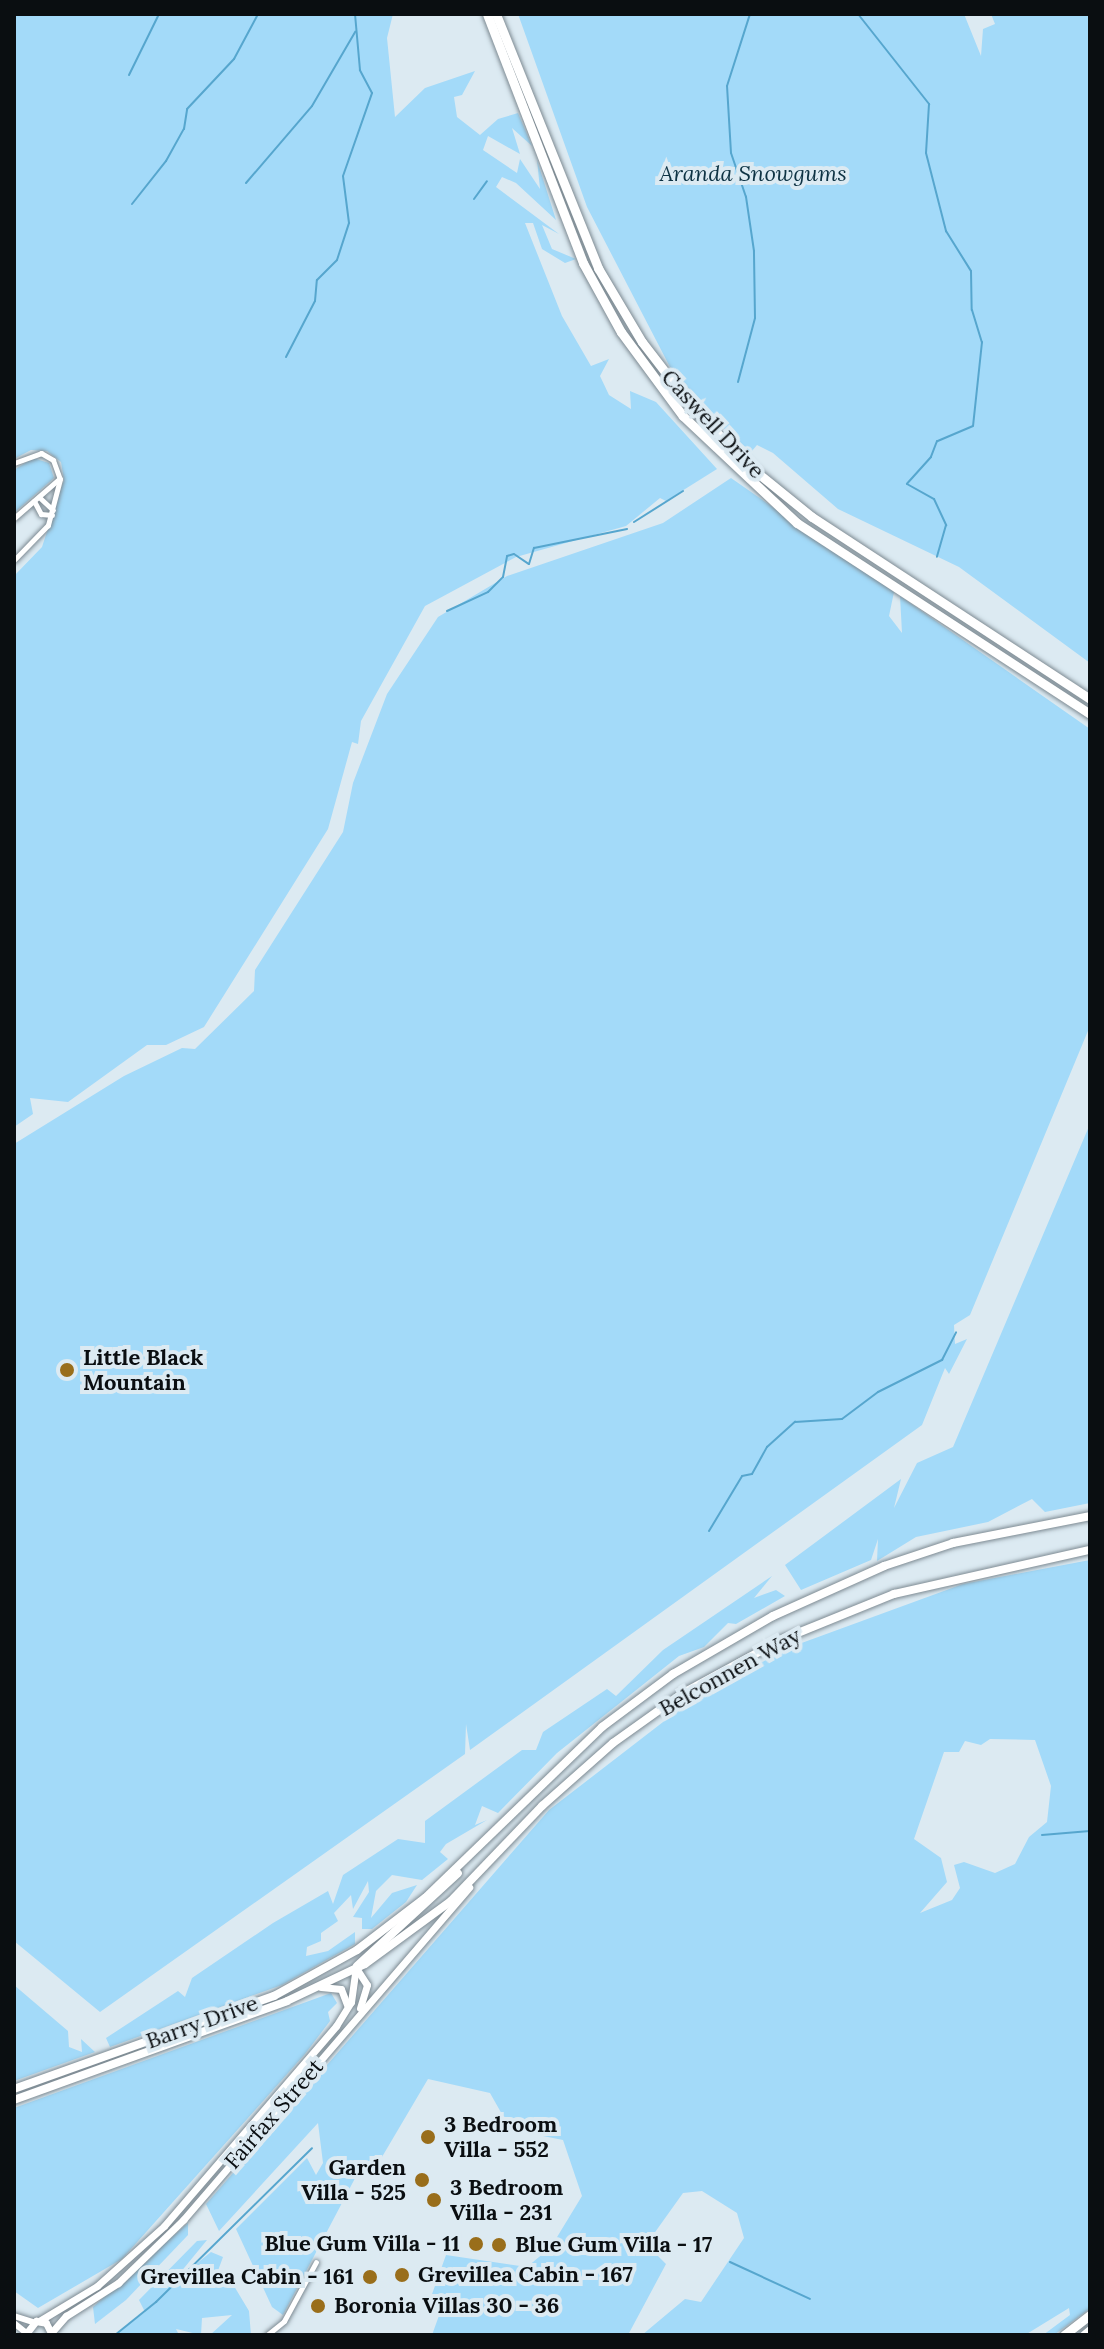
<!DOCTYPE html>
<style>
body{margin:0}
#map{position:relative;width:1104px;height:2349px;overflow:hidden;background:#dceaf2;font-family:Lora,serif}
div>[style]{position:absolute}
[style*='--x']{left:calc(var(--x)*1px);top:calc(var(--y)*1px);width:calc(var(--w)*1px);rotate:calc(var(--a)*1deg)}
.green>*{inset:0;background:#a3daf9}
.stream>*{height:2px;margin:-1px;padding:0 1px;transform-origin:1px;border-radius:1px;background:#56a6ce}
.roads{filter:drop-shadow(0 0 2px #7d8a92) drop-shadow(0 0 2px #7d8a92)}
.minor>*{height:5px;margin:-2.5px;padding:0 2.5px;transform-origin:2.5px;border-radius:2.5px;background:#fff}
.tertiary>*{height:6px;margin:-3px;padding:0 3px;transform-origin:3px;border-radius:3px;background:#fff}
.secondary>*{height:7px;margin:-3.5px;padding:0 3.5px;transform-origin:3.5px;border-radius:3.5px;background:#fff}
.primary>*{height:8px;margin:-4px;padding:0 4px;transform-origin:4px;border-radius:4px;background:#fff}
.motorway>*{height:9px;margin:-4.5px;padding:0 4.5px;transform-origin:4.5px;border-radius:4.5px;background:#fff}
.dots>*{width:22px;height:22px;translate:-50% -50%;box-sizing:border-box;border:4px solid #dceaf2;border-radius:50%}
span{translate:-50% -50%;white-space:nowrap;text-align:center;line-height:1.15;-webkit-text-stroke:8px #dceaf2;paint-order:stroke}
.park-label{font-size:22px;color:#0d3243;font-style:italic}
.street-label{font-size:22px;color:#0a0e11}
.poi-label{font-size:22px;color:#0a0e11;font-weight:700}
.left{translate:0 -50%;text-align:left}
.right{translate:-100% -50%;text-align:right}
.frame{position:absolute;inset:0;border:16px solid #0a0e11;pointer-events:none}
</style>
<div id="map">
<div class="green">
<i style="clip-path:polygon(14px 14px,393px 14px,387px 38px,395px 117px,425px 88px,475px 71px,462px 95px,454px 97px,457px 117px,480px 135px,498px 119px,518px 113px,532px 146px,512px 128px,520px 154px,488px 136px,483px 150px,517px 173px,520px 159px,540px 189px,537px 160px,556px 220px,516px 183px,502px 177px,496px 187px,559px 234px,542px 225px,552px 249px,576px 259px,565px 263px,542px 249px,533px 223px,525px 223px,562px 316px,591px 366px,609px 359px,600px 376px,609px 395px,631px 409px,630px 391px,656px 402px,717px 469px,666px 501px,660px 498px,626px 526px,516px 557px,425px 606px,361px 721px,358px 744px,352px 742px,328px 829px,204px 1027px,166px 1045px,147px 1045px,68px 1102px,30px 1098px,33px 1114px,14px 1127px,14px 576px,42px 547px,64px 480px,61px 462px,47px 451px,31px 450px,14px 459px)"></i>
<i style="clip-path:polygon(518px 14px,964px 14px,981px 56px,983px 29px,995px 24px,991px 14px,1090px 14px,1090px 663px,959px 567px,838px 509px,773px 453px,757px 445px,751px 452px,720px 425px,670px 367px,587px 207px)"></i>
<i style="clip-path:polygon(33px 458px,49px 463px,54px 478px,14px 513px,14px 470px)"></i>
<i style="clip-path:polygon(731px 478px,894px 592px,889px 616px,902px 633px,900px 596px,1090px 729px,1090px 1026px,970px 1315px,954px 1325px,955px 1344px,967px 1339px,949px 1374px,945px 1368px,922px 1425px,470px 1750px,466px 1724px,465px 1754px,100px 2012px,14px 1941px,14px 1144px,124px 1076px,182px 1048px,195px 1049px,254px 991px,255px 970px,343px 832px,353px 783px,387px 694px,438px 617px,507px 576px,663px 523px)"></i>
<i style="clip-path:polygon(1090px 1124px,1090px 1503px,1045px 1512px,1032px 1499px,988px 1522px,916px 1537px,877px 1561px,878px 1539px,871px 1560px,801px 1590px,785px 1565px,901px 1479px,894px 1508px,917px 1463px,953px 1447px)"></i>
<i style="clip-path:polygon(evenodd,1090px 1560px,1088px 2310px,1054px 2335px,1043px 2335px,1070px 2315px,1069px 2308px,1025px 2335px,642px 2335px,685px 2299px,701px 2302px,744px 2238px,737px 2213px,702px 2191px,683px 2193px,653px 2235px,656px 2254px,666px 2264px,628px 2335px,432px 2335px,441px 2310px,431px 2297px,446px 2255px,527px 2267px,551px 2247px,582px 2196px,563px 2140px,538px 2135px,503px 2116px,490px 2093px,428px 2079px,379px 2162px,362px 2165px,283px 2315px,272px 2307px,236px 2229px,307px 2158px,316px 2175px,323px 2163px,318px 2123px,219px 2231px,206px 2204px,549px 1810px,689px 1702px,788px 1648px,963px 1584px,1090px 1560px,990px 1739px,1035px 1740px,1051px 1786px,1047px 1822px,1029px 1837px,1015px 1864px,995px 1873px,964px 1862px,954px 1865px,960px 1888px,952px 1900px,920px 1913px,947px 1882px,941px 1858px,914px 1839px,944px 1752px,959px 1752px,965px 1741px,981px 1745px,990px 1739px)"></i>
<i style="clip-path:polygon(772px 1576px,754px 1598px,776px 1590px,785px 1596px,736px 1624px,728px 1623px,704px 1647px,679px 1656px,557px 1753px,498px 1813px,482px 1806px,475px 1825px,487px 1820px,446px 1844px,440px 1852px,448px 1859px,422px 1880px,392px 1875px,376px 1891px,371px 1918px,392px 1893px,417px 1885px,406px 1902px,372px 1929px,362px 1929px,362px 1918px,353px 1917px,369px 1892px,368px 1881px,353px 1909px,351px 1895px,334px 1913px,338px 1921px,321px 1933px,321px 1941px,307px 1947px,306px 1956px,328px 1951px,355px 1932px,355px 1944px,282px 1985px,110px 2047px,106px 2038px,178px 1991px,185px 1997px,192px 1978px,273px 1923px,328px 1891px,333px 1904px,343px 1875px,398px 1839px,425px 1843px,425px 1821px,522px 1750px,536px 1750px,543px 1732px,607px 1689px,616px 1696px,663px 1650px)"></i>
<i style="clip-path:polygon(14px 1985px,68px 2031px,69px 2047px,82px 2052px,81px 2039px,95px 2052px,14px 2081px)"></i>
<i style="clip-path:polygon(331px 1993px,337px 2003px,328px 2012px,330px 2021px,305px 2054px,122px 2259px,38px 2308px,14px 2291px,14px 2108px)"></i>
<i style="clip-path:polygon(188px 2223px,188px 2235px,126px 2300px,95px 2324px,93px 2307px)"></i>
<i style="clip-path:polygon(207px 2240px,171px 2284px,211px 2252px,223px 2257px,212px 2287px,234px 2286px,249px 2311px,251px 2335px,210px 2335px,232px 2315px,202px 2318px,201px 2335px,176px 2329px,179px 2335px,115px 2335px,145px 2312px,139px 2300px,197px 2241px)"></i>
</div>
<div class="stream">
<i style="--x:858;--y:14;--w:115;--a:51.7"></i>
<i style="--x:929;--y:104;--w:49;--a:93.5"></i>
<i style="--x:926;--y:153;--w:81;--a:75.6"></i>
<i style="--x:946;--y:231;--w:47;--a:58"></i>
<i style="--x:971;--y:271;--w:39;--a:89"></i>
<i style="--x:972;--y:310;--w:34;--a:73"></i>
<i style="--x:982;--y:342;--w:84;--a:96.1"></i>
<i style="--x:973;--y:426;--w:39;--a:157"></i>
<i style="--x:937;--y:441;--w:17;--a:111"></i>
<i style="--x:931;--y:457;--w:36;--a:132"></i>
<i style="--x:907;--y:484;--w:31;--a:29"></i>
<i style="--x:934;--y:499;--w:29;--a:65"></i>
<i style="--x:946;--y:525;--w:33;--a:106"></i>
<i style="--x:129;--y:75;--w:68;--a:-63.8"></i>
<i style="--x:246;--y:183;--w:101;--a:-49.4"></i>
<i style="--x:312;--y:106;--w:86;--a:-59.8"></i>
<i style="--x:474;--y:199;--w:22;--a:-54"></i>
<i style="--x:132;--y:204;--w:55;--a:-51.7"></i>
<i style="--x:166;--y:161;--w:37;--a:-61"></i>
<i style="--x:184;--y:129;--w:20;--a:-81"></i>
<i style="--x:187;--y:109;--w:69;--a:-46.8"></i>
<i style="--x:234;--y:59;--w:51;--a:-61.9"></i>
<i style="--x:286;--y:357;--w:63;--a:-62.6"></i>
<i style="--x:315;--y:301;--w:21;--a:-85"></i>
<i style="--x:317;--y:280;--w:28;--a:-45"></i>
<i style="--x:337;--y:260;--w:39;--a:-72"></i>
<i style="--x:349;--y:223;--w:47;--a:-97.3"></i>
<i style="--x:343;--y:176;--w:88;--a:-70.7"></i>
<i style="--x:372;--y:93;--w:26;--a:-118"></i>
<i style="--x:360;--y:70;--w:56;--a:-95.1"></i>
<i style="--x:738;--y:382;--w:66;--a:-75.1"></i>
<i style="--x:755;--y:318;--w:67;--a:-90.9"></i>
<i style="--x:754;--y:251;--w:55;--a:-98.4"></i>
<i style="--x:746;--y:197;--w:46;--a:-108.8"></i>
<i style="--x:731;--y:153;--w:67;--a:-93.4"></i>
<i style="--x:727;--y:86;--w:76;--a:-72.3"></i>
<i style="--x:634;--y:522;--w:58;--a:-32.3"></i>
<i style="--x:447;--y:611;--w:45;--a:-24.9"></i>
<i style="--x:488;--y:592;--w:21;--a:-45"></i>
<i style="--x:503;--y:577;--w:21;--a:-79"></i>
<i style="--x:507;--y:556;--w:7;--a:-16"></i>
<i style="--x:514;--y:554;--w:18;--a:34"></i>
<i style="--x:529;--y:564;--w:17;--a:-73"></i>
<i style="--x:534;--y:548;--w:95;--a:-11.5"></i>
<i style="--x:709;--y:1531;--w:64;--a:-59"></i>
<i style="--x:742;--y:1476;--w:10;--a:-11"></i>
<i style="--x:752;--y:1474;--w:31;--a:-61"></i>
<i style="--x:767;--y:1447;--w:38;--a:-42"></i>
<i style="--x:795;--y:1422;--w:47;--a:-3.7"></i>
<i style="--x:842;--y:1419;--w:45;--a:-36.9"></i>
<i style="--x:878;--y:1392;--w:72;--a:-26.6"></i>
<i style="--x:942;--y:1360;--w:31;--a:-63"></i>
<i style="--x:1042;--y:1835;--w:48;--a:-4.8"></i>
<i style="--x:730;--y:2262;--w:88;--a:24.8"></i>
<i style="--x:115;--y:2335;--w:53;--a:-38.8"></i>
<i style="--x:156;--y:2302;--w:219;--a:-44.6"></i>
</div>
<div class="roads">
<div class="minor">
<i style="--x:14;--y:463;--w:29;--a:-20"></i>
<i style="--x:41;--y:453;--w:14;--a:30"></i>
<i style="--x:53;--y:460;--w:20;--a:70"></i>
<i style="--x:60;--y:479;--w:48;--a:104.6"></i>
<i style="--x:48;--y:525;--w:49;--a:134.2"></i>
<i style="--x:39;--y:497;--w:19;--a:43"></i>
<i style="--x:34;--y:501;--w:15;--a:62"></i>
<i style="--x:41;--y:514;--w:11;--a:5"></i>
<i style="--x:14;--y:518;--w:60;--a:-40.9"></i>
<i style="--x:267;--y:2335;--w:22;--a:-39"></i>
<i style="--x:284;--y:2321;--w:67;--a:-61.5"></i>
</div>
<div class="tertiary">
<i style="--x:14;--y:2316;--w:20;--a:18"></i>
<i style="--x:14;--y:2323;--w:14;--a:39"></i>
</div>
<div class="secondary">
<i style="--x:356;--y:1968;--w:20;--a:57"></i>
<i style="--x:367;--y:1985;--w:24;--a:107"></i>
<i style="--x:321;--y:1987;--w:20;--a:6"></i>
<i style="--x:341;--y:1989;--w:17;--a:69"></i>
<i style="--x:39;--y:2321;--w:68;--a:-31.1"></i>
<i style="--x:97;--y:2286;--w:90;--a:-41.8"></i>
<i style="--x:164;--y:2226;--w:264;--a:-49.3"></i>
<i style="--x:336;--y:2026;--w:28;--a:-58"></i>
<i style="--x:351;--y:2002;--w:34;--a:-82"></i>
<i style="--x:51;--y:2333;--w:23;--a:-49"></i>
<i style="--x:66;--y:2316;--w:62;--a:-32.4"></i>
<i style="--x:118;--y:2283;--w:91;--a:-44.1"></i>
<i style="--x:183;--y:2220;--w:439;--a:-49.3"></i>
<i style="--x:25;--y:2335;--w:18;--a:-52"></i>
<i style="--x:36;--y:2321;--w:10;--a:11"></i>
<i style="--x:46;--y:2323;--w:11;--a:63"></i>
</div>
<div class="primary">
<i style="--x:357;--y:1966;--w:137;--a:-42.6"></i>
<i style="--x:14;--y:2089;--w:276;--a:-19.7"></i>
<i style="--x:274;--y:1996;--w:95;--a:-29"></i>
<i style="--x:357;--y:1950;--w:86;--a:-37.4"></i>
<i style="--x:425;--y:1898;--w:246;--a:-44"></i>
<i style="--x:602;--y:1727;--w:89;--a:-36.7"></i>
<i style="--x:673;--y:1674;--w:116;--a:-30.1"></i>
<i style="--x:773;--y:1616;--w:122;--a:-24.2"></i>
<i style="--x:884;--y:1566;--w:73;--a:-18.4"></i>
<i style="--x:953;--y:1543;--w:140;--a:-11.1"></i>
<i style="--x:14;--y:2100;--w:290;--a:-19.9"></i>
<i style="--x:287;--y:2001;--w:86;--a:-25.4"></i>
<i style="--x:365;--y:1964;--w:107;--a:-36.2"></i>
<i style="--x:451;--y:1901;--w:132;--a:-46.2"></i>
<i style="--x:542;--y:1806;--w:95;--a:-41.6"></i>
<i style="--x:613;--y:1743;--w:86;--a:-35.5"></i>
<i style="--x:683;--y:1693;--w:114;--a:-28.4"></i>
<i style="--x:783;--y:1639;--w:120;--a:-22.1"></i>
<i style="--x:894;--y:1594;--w:201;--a:-12.7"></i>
</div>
<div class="motorway">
<i style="--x:487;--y:14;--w:267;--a:68.9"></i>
<i style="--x:583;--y:263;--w:79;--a:61.2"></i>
<i style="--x:621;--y:332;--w:104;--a:53.6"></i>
<i style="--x:683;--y:416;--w:156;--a:43.2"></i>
<i style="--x:797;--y:523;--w:350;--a:33.1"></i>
<i style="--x:496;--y:14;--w:274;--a:68.1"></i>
<i style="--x:598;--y:268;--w:86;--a:59.3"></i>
<i style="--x:642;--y:342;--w:83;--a:52.3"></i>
<i style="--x:693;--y:408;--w:81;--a:46"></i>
<i style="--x:749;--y:466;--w:81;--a:39"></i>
<i style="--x:812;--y:517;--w:332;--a:33.2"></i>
<i style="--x:1064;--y:2335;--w:33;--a:-38"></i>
<i style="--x:1084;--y:2335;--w:8;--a:-40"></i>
</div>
</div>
<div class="dots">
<i style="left:67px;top:1370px;background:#996e1b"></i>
<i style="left:428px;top:2137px;background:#996e1b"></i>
<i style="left:422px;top:2180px;background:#996e1b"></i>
<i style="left:434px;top:2200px;background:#996e1b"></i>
<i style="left:476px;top:2244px;background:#996e1b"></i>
<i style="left:499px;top:2245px;background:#996e1b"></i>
<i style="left:402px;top:2275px;background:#996e1b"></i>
<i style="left:370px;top:2277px;background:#996e1b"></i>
<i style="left:318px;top:2306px;background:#996e1b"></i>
</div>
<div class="park-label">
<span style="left:753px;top:174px">Aranda Snowgums</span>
</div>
<div class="street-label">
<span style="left:713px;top:424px;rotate:47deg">Caswell Drive</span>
<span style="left:730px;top:1672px;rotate:-29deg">Belconnen Way</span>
<span style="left:202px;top:2022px;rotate:-20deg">Barry Drive</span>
<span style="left:274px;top:2114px;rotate:-49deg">Fairfax Street</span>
</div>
<div class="poi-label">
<span class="left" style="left:83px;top:1370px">Little Black<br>Mountain</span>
<span class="left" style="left:444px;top:2137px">3 Bedroom<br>Villa - 552</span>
<span class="right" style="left:406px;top:2180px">Garden<br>Villa - 525</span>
<span class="left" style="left:450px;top:2200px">3 Bedroom<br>Villa - 231</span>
<span class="right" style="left:460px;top:2244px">Blue Gum Villa - 11</span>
<span class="left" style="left:515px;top:2245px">Blue Gum Villa - 17</span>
<span class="left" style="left:418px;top:2275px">Grevillea Cabin - 167</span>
<span class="right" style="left:354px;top:2277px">Grevillea Cabin - 161</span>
<span class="left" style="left:334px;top:2306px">Boronia Villas 30 - 36</span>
</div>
<div class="frame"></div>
</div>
